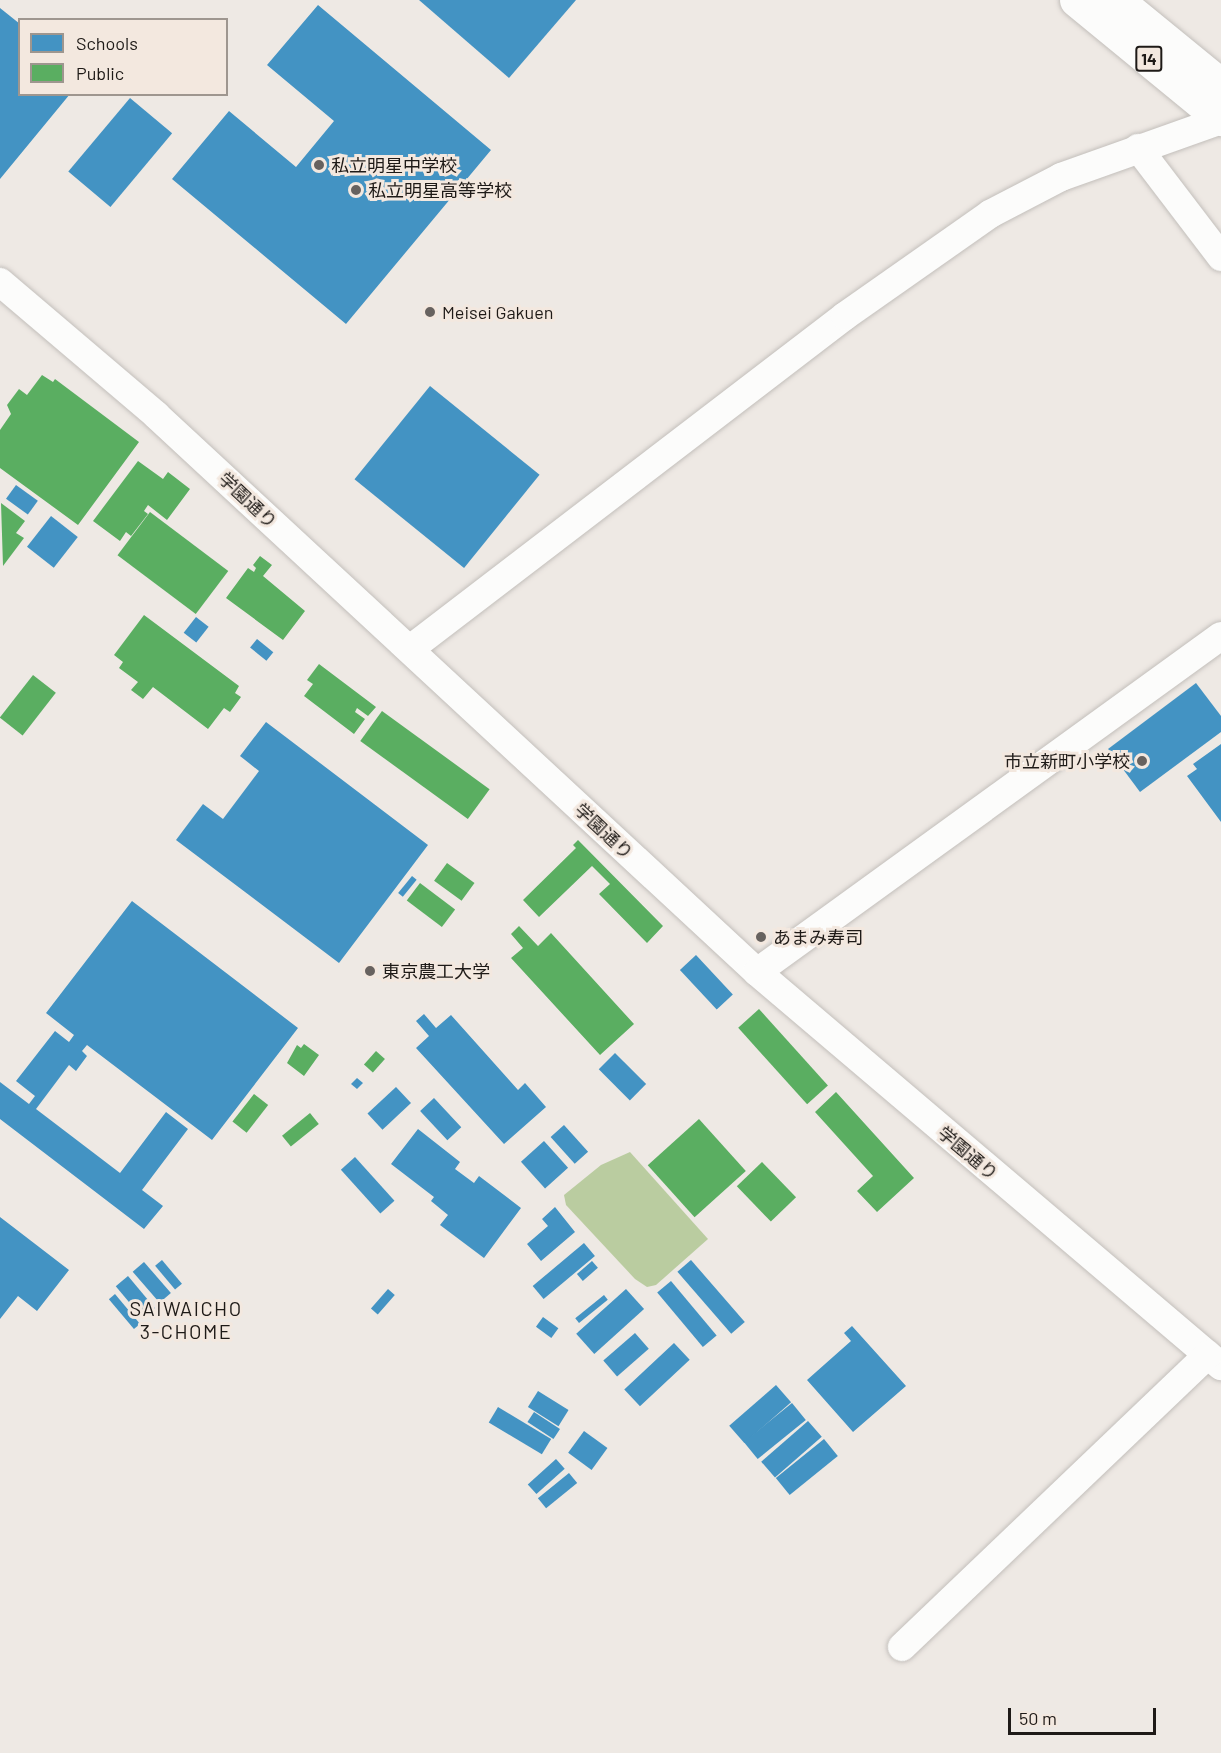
<!DOCTYPE html>
<meta charset="utf-8">
<style>
body{margin:0}
#map{position:relative;width:1221px;height:1753px;overflow:hidden;background:#eee9e4;font-family:Barlow,"Noto Sans JP",sans-serif}
div>[style]{position:absolute}
[style*='--x']{left:calc(var(--x)*1px);top:calc(var(--y)*1px);width:calc(var(--w)*1px);rotate:calc(var(--a)*1deg)}
.forest>*{inset:0;background:#bacca0}
.schools>*{inset:0;background:#4393c3;transform-origin:0 0}
.public>*{inset:0;background:#5aae61;transform-origin:0 0}
.roads{filter:drop-shadow(0 0 2px #c3bfbb) drop-shadow(0 0 2px #c3bfbb)}
.minor>*{height:28px;margin:-14px;padding:0 14px;transform-origin:14px;border-radius:14px;background:#fcfcfb}
.major>*{height:33px;margin:-16.5px;padding:0 16.5px;transform-origin:16.5px;border-radius:16.5px;background:#fcfcfb}
.dots>*{width:16px;height:16px;translate:-50% -50%;box-sizing:border-box;border:3px solid #f3e8df;border-radius:50%}
span{translate:-50% -50%;white-space:nowrap;text-align:center;line-height:1.15;-webkit-text-stroke:6px #f3e8df;paint-order:stroke}
.shield-label span{padding:2px 4px;background:#f3e8df;border:2px solid;border-radius:4px;-webkit-text-stroke-width:0}
.shield-label{font-size:16px;color:#1e1a17;font-weight:700}
.poi-label{font-size:18px;color:#1e1a17}
.left{translate:0 -50%;text-align:left}
.right{translate:-100% -50%;text-align:right}
.street-label{font-size:18px;color:#1e1a17}
.neighbourhood-label{font-size:20px;color:#1e1a17;letter-spacing:1.5px}
.legend{position:absolute;left:18px;top:18px;width:210px;height:78px;box-sizing:border-box;background:#f3e8df;border:2px solid #9e968f;margin:0;padding:8px 10px;list-style:none;font-size:18px;color:#1e1a17}
.legend li{display:flex;align-items:center;gap:12px;height:30px}
.legend b{width:30px;border:2px solid #9e968f}
.scale{position:absolute;left:1008px;top:1708px;width:148px;height:27px;box-sizing:border-box;border:3px solid #1e1a17;border-top:0;padding-left:8px;font-size:18px;line-height:21px;white-space:nowrap;color:#1e1a17;-webkit-text-stroke:4px #f3e8df;paint-order:stroke}
</style>
<div id="map">
<div class="forest">
<i style="clip-path:polygon(630px 1152px,708px 1239px,656px 1285px,647px 1287px,635px 1279px,566px 1205px,564px 1195px,601px 1165px)"></i>
</div>
<div class="schools">
<i style="clip-path:polygon(419px 0,576px 0,509px 78px)"></i>
<i style="clip-path:polygon(318px 5px,491px 150px,346px 324px,172px 179px,229px 111px,296px 167px,334px 121px,267px 65px)"></i>
<i style="clip-path:polygon(0 8px,20px 24px,20px 94px,70px 94px,0 179px)"></i>
<i style="left:130px;top:98px;width:55px;height:96px;rotate:40deg"></i>
<i style="left:430px;top:386px;width:141px;height:120px;rotate:39deg"></i>
<i style="left:16px;top:485px;width:27px;height:17px;rotate:36deg"></i>
<i style="left:51px;top:516px;width:34px;height:39px;rotate:38deg"></i>
<i style="left:196px;top:617px;width:16px;height:20px;rotate:38deg"></i>
<i style="left:257px;top:639px;width:21px;height:11px;rotate:39deg"></i>
<i style="clip-path:polygon(1196px 683px,1221px 716px,1221px 732px,1140px 792px,1108px 749px)"></i>
<i style="clip-path:polygon(266px 722px,428px 845px,339px 963px,176px 840px,203px 804px,223px 819px,259px 771px,240px 756px)"></i>
<i style="clip-path:polygon(1221px 744px,1221px 822px,1187px 776px,1197px 769px,1193px 764px)"></i>
<i style="left:412px;top:876px;width:6px;height:22px;rotate:39deg"></i>
<i style="clip-path:polygon(132px 901px,298px 1028px,212px 1140px,87px 1045px,82px 1051px,87px 1056px,76px 1071px,69px 1065px,36px 1109px,120px 1173px,166px 1112px,188px 1129px,142px 1190px,163px 1206px,144px 1229px,0 1119px,0 1082px,29px 1104px,35px 1096px,16px 1081px,55px 1031px,69px 1042px,74px 1035px,46px 1013px)"></i>
<i style="left:696px;top:955px;width:54px;height:22px;rotate:47deg"></i>
<i style="clip-path:polygon(424px 1014px,436px 1028px,451px 1015px,518px 1090px,525px 1083px,546px 1107px,504px 1144px,416px 1048px,429px 1036px,416px 1021px)"></i>
<i style="left:615px;top:1053px;width:44px;height:23px;rotate:45deg"></i>
<i style="clip-path:polygon(357px 1078px,363px 1083px,357px 1089px,351px 1084px)"></i>
<i style="left:396px;top:1087px;width:22px;height:39px;rotate:47deg"></i>
<i style="left:434px;top:1098px;width:40px;height:19px;rotate:47deg"></i>
<i style="left:564px;top:1125px;width:36px;height:18px;rotate:48deg"></i>
<i style="clip-path:polygon(418px 1129px,460px 1162px,455px 1169px,474px 1183px,479px 1176px,521px 1208px,484px 1258px,440px 1225px,448px 1215px,431px 1201px,434px 1197px,391px 1164px)"></i>
<i style="left:544px;top:1141px;width:36px;height:31px;rotate:48deg"></i>
<i style="left:355px;top:1157px;width:59px;height:19px;rotate:48deg"></i>
<i style="clip-path:polygon(555px 1207px,575px 1232px,541px 1261px,527px 1244px,548px 1226px,542px 1219px)"></i>
<i style="clip-path:polygon(0 1217px,69px 1270px,37px 1311px,18px 1296px,0 1319px)"></i>
<i style="left:584px;top:1243px;width:17px;height:67px;rotate:50deg"></i>
<i style="left:162px;top:1260px;width:31px;height:9px;rotate:50deg"></i>
<i style="left:691px;top:1260px;width:82px;height:18px;rotate:49deg"></i>
<i style="left:592px;top:1261px;width:9px;height:20px;rotate:49deg"></i>
<i style="left:144px;top:1262px;width:41px;height:15px;rotate:49deg"></i>
<i style="left:128px;top:1276px;width:42px;height:16px;rotate:50deg"></i>
<i style="left:671px;top:1281px;width:71px;height:18px;rotate:50deg"></i>
<i style="left:388px;top:1289px;width:9px;height:26px;rotate:41deg"></i>
<i style="left:626px;top:1289px;width:27px;height:67px;rotate:48deg"></i>
<i style="left:115px;top:1294px;width:39px;height:8px;rotate:50deg"></i>
<i style="left:604px;top:1295px;width:6px;height:37px;rotate:51deg"></i>
<i style="left:543px;top:1317px;width:19px;height:12px;rotate:36deg"></i>
<i style="clip-path:polygon(852px 1326px,906px 1386px,853px 1432px,807px 1380px,851px 1341px,844px 1333px)"></i>
<i style="left:635px;top:1333px;width:21px;height:42px;rotate:49deg"></i>
<i style="left:674px;top:1343px;width:23px;height:68px;rotate:47deg"></i>
<i style="left:776px;top:1385px;width:23px;height:62px;rotate:49deg"></i>
<i style="left:538px;top:1391px;width:36px;height:19px;rotate:32deg"></i>
<i style="left:792px;top:1403px;width:22px;height:62px;rotate:51deg"></i>
<i style="left:498px;top:1407px;width:62px;height:18px;rotate:31deg"></i>
<i style="left:534px;top:1412px;width:31px;height:12px;rotate:33deg"></i>
<i style="left:808px;top:1421px;width:21px;height:62px;rotate:49deg"></i>
<i style="left:584px;top:1431px;width:29px;height:27px;rotate:36deg"></i>
<i style="left:824px;top:1439px;width:22px;height:62px;rotate:51deg"></i>
<i style="left:556px;top:1459px;width:13px;height:38px;rotate:48deg"></i>
<i style="left:569px;top:1473px;width:13px;height:40px;rotate:51deg"></i>
</div>
<div class="public">
<i style="clip-path:polygon(42px 375px,53px 382px,55px 379px,139px 442px,78px 525px,0 468px,0 430px,11px 414px,7px 405px,19px 389px,27px 395px)"></i>
<i style="clip-path:polygon(138px 461px,163px 479px,168px 472px,190px 489px,167px 520px,148px 505px,144px 511px,148px 514px,131px 536px,126px 532px,120px 541px,93px 521px)"></i>
<i style="clip-path:polygon(1px 503px,25px 521px,16px 533px,24px 538px,3px 566px)"></i>
<i style="left:150px;top:512px;width:98px;height:54px;rotate:37deg"></i>
<i style="clip-path:polygon(260px 556px,272px 565px,263px 576px,305px 611px,283px 640px,226px 598px,248px 568px,254px 572px,256px 568px,253px 565px)"></i>
<i style="clip-path:polygon(144px 615px,239px 686px,235px 693px,241px 697px,230px 712px,224px 708px,208px 729px,153px 687px,143px 699px,131px 690px,138px 682px,119px 668px,123px 662px,114px 655px)"></i>
<i style="clip-path:polygon(319px 664px,376px 707px,368px 716px,357px 708px,355px 712px,365px 719px,354px 734px,304px 696px,313px 684px,307px 680px)"></i>
<i style="left:33px;top:675px;width:29px;height:54px;rotate:38deg"></i>
<i style="left:382px;top:711px;width:133px;height:37px;rotate:36deg"></i>
<i style="clip-path:polygon(578px 840px,663px 926px,647px 943px,599px 894px,610px 884px,592px 866px,539px 917px,523px 900px,576px 848px,573px 845px)"></i>
<i style="left:447px;top:863px;width:34px;height:22px;rotate:36deg"></i>
<i style="left:420px;top:883px;width:44px;height:22px;rotate:37deg"></i>
<i style="clip-path:polygon(519px 926px,538px 946px,551px 933px,634px 1024px,600px 1055px,511px 958px,523px 948px,511px 934px)"></i>
<i style="left:759px;top:1009px;width:103px;height:28px;rotate:48deg"></i>
<i style="clip-path:polygon(304px 1044px,319px 1055px,304px 1076px,287px 1063px,297px 1045px,301px 1048px)"></i>
<i style="left:376px;top:1051px;width:12px;height:18px;rotate:42deg"></i>
<i style="clip-path:polygon(836px 1092px,914px 1178px,877px 1212px,857px 1191px,873px 1176px,815px 1112px)"></i>
<i style="left:254px;top:1094px;width:18px;height:35px;rotate:38deg"></i>
<i style="left:310px;top:1113px;width:14px;height:36px;rotate:51deg"></i>
<i style="left:699px;top:1119px;width:70px;height:69px;rotate:48deg"></i>
<i style="left:762px;top:1162px;width:49px;height:35px;rotate:46deg"></i>
</div>
<div class="roads">
<div class="minor">
<i style="--x:1138;--y:148;--w:137;--a:52.7"></i>
<i style="--x:0;--y:282;--w:205;--a:40.4"></i>
<i style="--x:156;--y:415;--w:819;--a:42.82"></i>
<i style="--x:757;--y:972;--w:609;--a:40.34"></i>
<i style="--x:410;--y:649;--w:548;--a:-37.43"></i>
<i style="--x:845;--y:316;--w:177;--a:-35.1"></i>
<i style="--x:990;--y:214;--w:80;--a:-27.5"></i>
<i style="--x:1061;--y:177;--w:170;--a:-19.6"></i>
<i style="--x:757;--y:972;--w:573;--a:-35.91"></i>
<i style="--x:902;--y:1647;--w:423;--a:-43.7"></i>
</div>
<div class="major">
<i style="--x:1076;--y:0;--w:188;--a:39.4"></i>
<i style="--x:1117;--y:0;--w:134;--a:39.3"></i>
</div>
</div>
<div class="dots">
<i style="left:319px;top:165px;background:#67625f"></i>
<i style="left:356px;top:190px;background:#67625f"></i>
<i style="left:430px;top:312px;background:#67625f"></i>
<i style="left:1142px;top:761px;background:#67625f"></i>
<i style="left:761px;top:937px;background:#67625f"></i>
<i style="left:370px;top:971px;background:#67625f"></i>
</div>
<div class="shield-label">
<span style="left:1149px;top:59px">14</span>
</div>
<div class="poi-label">
<span class="left" style="left:331px;top:165px">私立明星中学校</span>
<span class="left" style="left:368px;top:190px">私立明星高等学校</span>
<span class="left" style="left:442px;top:312px">Meisei Gakuen</span>
<span class="right" style="left:1130px;top:761px">市立新町小学校</span>
<span class="left" style="left:773px;top:937px">あまみ寿司</span>
<span class="left" style="left:382px;top:971px">東京農工大学</span>
</div>
<div class="street-label">
<span style="left:248px;top:500px;rotate:43deg">学園通り</span>
<span style="left:604px;top:831px;rotate:43deg">学園通り</span>
<span style="left:968px;top:1153px;rotate:40deg">学園通り</span>
</div>
<div class="neighbourhood-label">
<span style="left:186px;top:1320px">SAIWAICHO<br>3-CHOME</span>
</div>
<ul class="legend">
<li><b style="height:16px;background:#4393c3"></b>Schools</li>
<li><b style="height:16px;background:#5aae61"></b>Public</li>
</ul>
<div class="scale">50 m</div>
</div>
